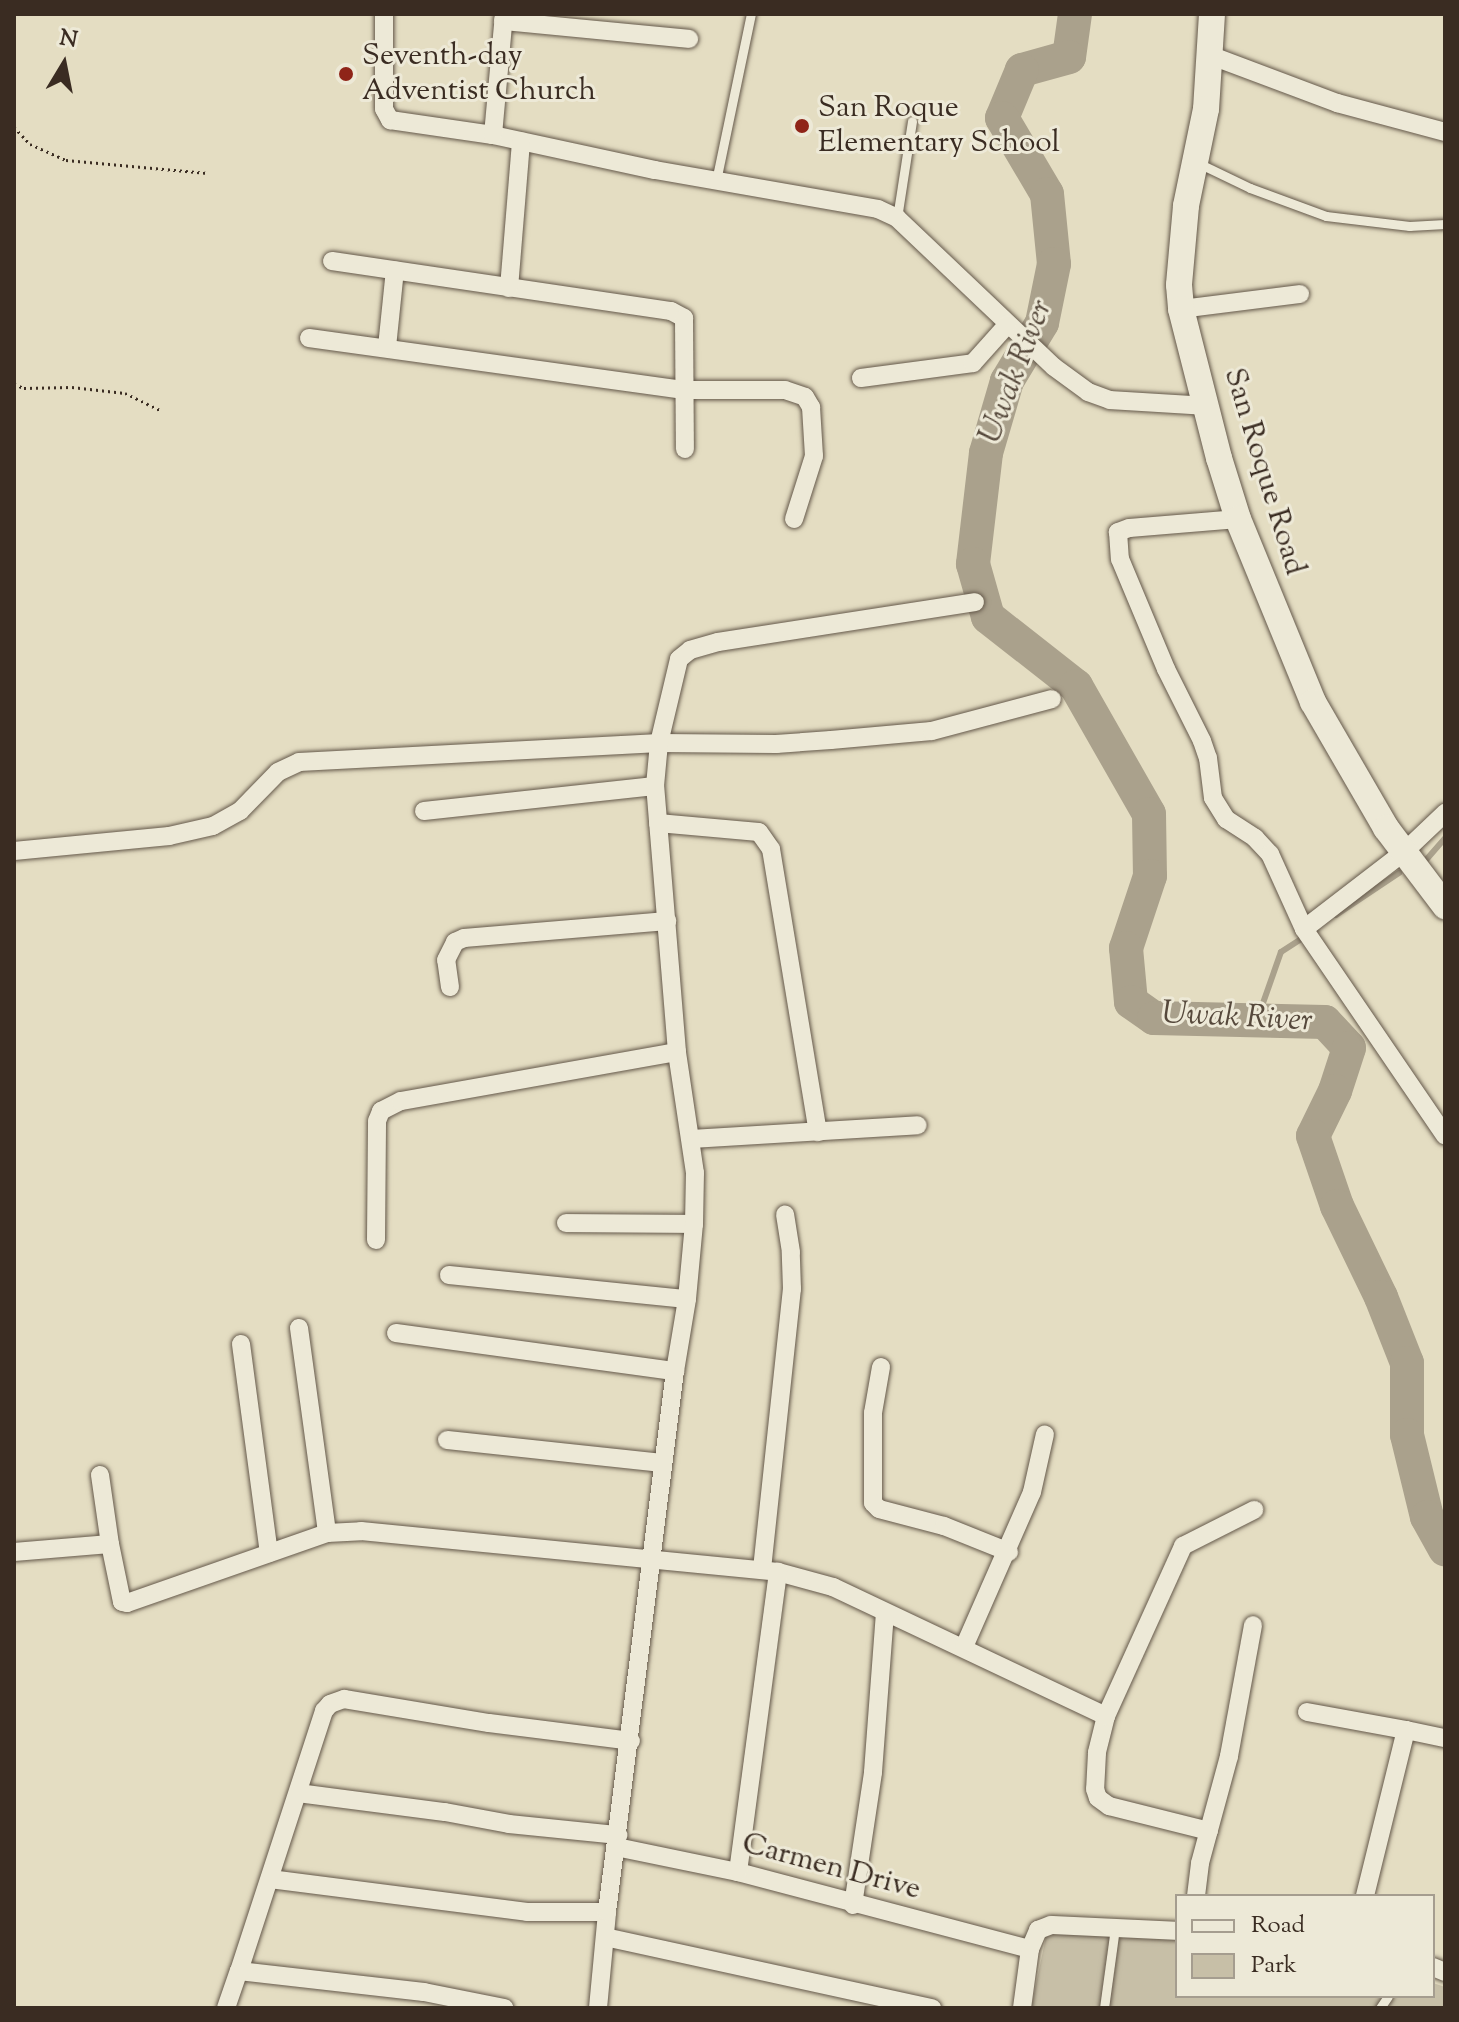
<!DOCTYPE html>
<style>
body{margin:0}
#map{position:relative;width:1459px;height:2022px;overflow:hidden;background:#e4ddc2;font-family:"Sorts Mill Goudy",serif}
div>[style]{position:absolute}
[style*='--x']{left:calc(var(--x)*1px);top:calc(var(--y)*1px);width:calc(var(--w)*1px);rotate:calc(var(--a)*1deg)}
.green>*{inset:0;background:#c7bfa7}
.stream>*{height:6px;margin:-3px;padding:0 3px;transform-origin:3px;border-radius:3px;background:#aaa18c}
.river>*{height:34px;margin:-17px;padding:0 17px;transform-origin:17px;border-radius:17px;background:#aaa18c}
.path>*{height:3px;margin-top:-1.5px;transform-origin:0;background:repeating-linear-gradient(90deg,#3a2c22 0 2px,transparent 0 6px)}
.roads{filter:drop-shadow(0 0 2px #64584a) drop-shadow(0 0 2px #64584a)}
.lane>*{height:9px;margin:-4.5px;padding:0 4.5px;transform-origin:4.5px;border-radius:4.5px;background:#ede9d7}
.street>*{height:18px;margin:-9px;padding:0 9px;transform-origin:9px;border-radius:9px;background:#ede9d7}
.secondary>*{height:26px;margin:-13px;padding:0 13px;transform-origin:13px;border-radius:13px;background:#ede9d7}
.dots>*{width:22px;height:22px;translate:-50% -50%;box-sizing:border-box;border:4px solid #ede9d7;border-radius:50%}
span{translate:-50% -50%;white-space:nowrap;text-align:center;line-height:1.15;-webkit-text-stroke:6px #ede9d7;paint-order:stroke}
.poi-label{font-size:30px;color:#3a2c22}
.left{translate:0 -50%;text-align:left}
.street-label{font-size:30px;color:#3a2c22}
.water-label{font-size:32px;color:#56493c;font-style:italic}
.frame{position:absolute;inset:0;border:16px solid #3a2c22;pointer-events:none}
.legend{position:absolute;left:1175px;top:1894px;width:260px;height:104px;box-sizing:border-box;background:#ede9d7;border:2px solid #a59d8f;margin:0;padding:10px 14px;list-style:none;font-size:24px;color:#3a2c22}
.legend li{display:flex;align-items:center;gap:16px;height:40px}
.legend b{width:40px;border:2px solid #a59d8f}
.north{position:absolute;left:24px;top:24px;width:80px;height:80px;-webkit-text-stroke:6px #ede9d7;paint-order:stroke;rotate:10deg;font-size:22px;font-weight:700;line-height:32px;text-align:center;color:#3a2c22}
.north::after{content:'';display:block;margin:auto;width:28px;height:36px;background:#3a2c22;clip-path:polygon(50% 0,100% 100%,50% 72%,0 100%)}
</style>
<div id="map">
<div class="green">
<i style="clip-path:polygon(1047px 1932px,1177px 1940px,1177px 1996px,1433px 1996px,1433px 1983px,1445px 1987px,1445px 2008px,1031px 2008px)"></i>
</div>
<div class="stream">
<i style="--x:1426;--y:860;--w:29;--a:-49"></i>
<i style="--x:1336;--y:915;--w:76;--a:-33.7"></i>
<i style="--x:1263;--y:1003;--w:54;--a:-70.6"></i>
<i style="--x:1281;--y:952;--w:30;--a:-33"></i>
</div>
<div class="river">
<i style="--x:1075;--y:14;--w:43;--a:97.9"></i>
<i style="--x:1069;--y:57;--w:49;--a:164.5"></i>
<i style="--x:1022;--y:70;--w:52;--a:112.6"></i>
<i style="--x:1002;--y:118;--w:88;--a:59.4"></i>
<i style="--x:1047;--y:194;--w:70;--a:84.3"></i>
<i style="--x:1054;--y:264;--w:60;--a:101.5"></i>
<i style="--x:1042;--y:323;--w:68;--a:121.1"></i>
<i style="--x:1007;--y:381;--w:75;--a:106.3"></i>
<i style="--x:986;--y:453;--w:112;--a:96.7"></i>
<i style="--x:973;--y:564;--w:55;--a:74.2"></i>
<i style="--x:988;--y:617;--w:112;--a:38.1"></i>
<i style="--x:1076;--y:686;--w:147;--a:60.3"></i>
<i style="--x:1149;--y:814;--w:62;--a:89.1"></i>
<i style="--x:1150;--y:876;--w:76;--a:108.4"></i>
<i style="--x:1126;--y:948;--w:54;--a:84.7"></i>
<i style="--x:1131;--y:1002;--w:28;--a:35"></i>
<i style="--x:1154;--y:1018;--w:171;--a:1.3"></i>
<i style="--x:1325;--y:1022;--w:35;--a:47"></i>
<i style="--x:1349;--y:1048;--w:45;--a:108"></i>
<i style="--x:1335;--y:1091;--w:50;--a:116.1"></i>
<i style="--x:1313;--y:1136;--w:74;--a:71.1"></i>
<i style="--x:1337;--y:1206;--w:101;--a:64.2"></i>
<i style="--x:1381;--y:1297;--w:71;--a:68.5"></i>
<i style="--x:1407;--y:1363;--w:72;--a:90"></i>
<i style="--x:1407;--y:1435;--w:84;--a:76.3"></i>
<i style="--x:1427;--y:1517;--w:37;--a:61"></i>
</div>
<div class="path">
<i style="--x:14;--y:127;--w:23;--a:47"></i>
<i style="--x:30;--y:144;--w:39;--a:24"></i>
<i style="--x:66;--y:160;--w:142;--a:5.3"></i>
<i style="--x:14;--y:384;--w:11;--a:22"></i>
<i style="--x:24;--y:388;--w:48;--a:-1.2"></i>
<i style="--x:72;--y:387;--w:53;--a:6.5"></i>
<i style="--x:125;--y:393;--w:39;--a:26"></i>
</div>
<div class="roads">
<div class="lane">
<i style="--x:1196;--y:162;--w:60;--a:25.7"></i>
<i style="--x:1250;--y:188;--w:81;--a:20.2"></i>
<i style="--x:1326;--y:216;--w:84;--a:6.9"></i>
<i style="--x:1409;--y:226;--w:36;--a:-3"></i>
<i style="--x:716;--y:181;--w:171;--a:-78.2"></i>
<i style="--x:897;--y:218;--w:98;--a:-81.2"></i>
<i style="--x:1104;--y:2008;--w:81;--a:-82.2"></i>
<i style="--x:1380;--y:2008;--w:14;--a:-56"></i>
</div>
<div class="street">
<i style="--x:384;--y:14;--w:95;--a:90"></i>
<i style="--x:384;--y:109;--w:13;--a:61"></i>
<i style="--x:390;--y:120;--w:104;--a:8.3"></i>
<i style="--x:493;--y:135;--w:166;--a:12.2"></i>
<i style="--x:655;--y:170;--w:226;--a:9.9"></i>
<i style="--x:878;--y:209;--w:21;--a:25"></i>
<i style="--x:897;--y:218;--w:216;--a:43.5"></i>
<i style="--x:1054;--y:367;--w:42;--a:36.3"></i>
<i style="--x:1088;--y:392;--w:23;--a:20"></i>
<i style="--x:1110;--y:400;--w:97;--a:3.5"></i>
<i style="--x:503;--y:21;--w:187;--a:5.5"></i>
<i style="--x:1212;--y:56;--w:134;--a:20.6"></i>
<i style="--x:1337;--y:103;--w:112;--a:15"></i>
<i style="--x:493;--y:135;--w:121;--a:-84.8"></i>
<i style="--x:332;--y:261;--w:343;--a:8.4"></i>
<i style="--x:671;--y:311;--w:15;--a:28"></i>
<i style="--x:684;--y:318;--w:131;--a:89.6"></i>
<i style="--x:509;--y:288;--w:147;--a:-85.3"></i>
<i style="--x:1181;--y:309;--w:120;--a:-7.2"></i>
<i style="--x:309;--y:338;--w:379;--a:7.9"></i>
<i style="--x:684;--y:390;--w:101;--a:0"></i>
<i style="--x:785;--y:390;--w:21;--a:19"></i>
<i style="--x:805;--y:397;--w:12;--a:59"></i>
<i style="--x:811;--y:407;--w:49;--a:86.5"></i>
<i style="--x:814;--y:456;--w:66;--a:107.6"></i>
<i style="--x:387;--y:347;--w:77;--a:-84.1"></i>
<i style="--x:861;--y:378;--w:113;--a:-7.6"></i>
<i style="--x:973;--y:363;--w:52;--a:-48.1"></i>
<i style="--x:1238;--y:519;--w:109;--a:175.3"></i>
<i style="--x:1129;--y:528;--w:12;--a:160"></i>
<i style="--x:1118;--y:532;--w:27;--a:86"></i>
<i style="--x:1120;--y:559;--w:119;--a:67.3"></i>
<i style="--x:1166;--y:669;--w:80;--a:63.4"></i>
<i style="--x:1202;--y:741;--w:18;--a:71"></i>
<i style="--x:1208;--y:758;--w:40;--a:82.9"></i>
<i style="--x:1213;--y:798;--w:25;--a:58"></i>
<i style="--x:1226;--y:819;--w:35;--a:33"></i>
<i style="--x:1255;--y:838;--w:22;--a:47"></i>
<i style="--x:1270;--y:854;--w:82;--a:65.6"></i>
<i style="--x:1304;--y:929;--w:250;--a:55.7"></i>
<i style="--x:424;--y:811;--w:232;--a:-6.2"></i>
<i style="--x:658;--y:823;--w:101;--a:5.1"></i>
<i style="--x:759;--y:832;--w:21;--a:55"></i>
<i style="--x:771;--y:849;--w:287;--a:80.6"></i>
<i style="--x:14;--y:851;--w:156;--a:-5.5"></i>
<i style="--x:169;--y:836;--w:45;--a:-12.8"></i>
<i style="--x:213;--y:826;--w:31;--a:-29"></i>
<i style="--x:240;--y:811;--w:54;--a:-45.7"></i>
<i style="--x:278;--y:772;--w:23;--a:-25"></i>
<i style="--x:299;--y:762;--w:361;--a:-3"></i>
<i style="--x:659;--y:743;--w:117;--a:0.5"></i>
<i style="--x:776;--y:744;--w:55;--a:-4.2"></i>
<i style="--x:831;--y:740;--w:101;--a:-5.1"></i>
<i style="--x:932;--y:731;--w:124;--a:-14.9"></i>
<i style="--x:1304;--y:929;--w:126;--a:-37.6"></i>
<i style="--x:1404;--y:852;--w:57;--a:-43.6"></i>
<i style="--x:450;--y:987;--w:27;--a:-98"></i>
<i style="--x:446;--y:960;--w:20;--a:-63"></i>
<i style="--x:455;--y:942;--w:10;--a:-24"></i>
<i style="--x:464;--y:938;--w:204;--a:-4.8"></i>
<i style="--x:692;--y:1139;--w:226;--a:-3.5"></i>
<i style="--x:566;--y:1223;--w:128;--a:0.4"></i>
<i style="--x:376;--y:1240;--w:119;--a:-89.5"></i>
<i style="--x:377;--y:1121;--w:11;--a:-68"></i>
<i style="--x:381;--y:1111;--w:22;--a:-27"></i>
<i style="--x:401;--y:1101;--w:280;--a:-10.1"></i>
<i style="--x:449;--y:1275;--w:239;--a:5.8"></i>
<i style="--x:299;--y:1328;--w:207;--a:82.2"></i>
<i style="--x:396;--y:1333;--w:282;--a:7.8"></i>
<i style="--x:241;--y:1344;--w:211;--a:82.4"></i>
<i style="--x:881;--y:1367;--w:47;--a:99.9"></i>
<i style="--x:873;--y:1413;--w:90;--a:90"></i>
<i style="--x:873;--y:1503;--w:8;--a:45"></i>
<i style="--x:879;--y:1509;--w:67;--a:14.7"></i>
<i style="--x:944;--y:1526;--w:70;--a:21.8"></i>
<i style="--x:447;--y:1440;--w:217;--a:6.1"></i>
<i style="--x:100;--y:1475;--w:70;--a:81.8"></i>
<i style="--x:14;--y:1552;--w:96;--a:-4.8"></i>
<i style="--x:110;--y:1544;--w:59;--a:78.3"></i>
<i style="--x:122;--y:1602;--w:5;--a:11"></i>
<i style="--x:127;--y:1603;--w:212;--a:-19.3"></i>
<i style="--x:327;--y:1533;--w:34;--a:-3"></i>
<i style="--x:361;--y:1531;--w:419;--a:5.6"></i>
<i style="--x:778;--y:1572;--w:57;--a:15.3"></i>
<i style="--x:833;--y:1587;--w:302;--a:25.3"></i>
<i style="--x:1106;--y:1716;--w:38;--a:104"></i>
<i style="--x:1097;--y:1753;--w:36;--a:93"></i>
<i style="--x:1095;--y:1789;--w:9;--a:72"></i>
<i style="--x:1098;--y:1798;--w:14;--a:36"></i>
<i style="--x:1109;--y:1806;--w:103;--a:14"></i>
<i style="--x:762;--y:1569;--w:282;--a:-83.9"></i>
<i style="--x:792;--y:1289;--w:37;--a:-92"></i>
<i style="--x:791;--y:1252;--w:38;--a:-99"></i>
<i style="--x:964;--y:1647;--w:169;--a:-66.3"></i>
<i style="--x:1032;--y:1492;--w:59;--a:-77.4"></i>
<i style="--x:1307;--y:1712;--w:101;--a:10.3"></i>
<i style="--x:1406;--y:1730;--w:171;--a:103.9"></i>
<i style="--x:1106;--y:1716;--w:187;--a:-65.6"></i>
<i style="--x:1183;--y:1546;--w:80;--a:-26.9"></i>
<i style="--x:1406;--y:1730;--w:40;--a:12"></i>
<i style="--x:298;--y:1793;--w:148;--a:7.4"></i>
<i style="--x:445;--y:1812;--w:65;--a:10.6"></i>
<i style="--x:509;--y:1824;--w:110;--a:5.8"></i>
<i style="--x:616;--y:1847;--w:125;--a:11.6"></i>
<i style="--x:738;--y:1872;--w:302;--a:14.8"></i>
<i style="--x:738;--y:1872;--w:303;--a:-82.4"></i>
<i style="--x:270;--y:1879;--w:259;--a:7.3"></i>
<i style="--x:527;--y:1912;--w:80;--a:0"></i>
<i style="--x:1196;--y:1896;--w:33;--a:-83"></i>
<i style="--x:1200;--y:1863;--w:111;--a:-74.8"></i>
<i style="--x:1229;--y:1756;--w:133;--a:-79.6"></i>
<i style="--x:853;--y:1905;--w:134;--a:-81.4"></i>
<i style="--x:873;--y:1772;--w:160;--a:-85.7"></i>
<i style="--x:605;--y:1937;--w:335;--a:12.3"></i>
<i style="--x:1433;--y:1967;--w:13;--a:23"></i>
<i style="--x:239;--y:1971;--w:274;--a:-71.9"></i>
<i style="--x:324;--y:1711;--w:9;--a:-49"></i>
<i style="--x:330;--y:1704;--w:15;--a:-20"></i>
<i style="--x:344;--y:1699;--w:147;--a:9.4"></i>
<i style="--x:489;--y:1723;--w:143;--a:7.2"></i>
<i style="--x:226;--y:2008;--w:39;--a:-71"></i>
<i style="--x:239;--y:1971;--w:186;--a:6.5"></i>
<i style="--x:424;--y:1992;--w:82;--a:11.3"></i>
<i style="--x:598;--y:2008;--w:96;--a:-84.6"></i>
<i style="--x:607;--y:1912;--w:545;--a:-82.84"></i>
<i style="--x:675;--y:1371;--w:73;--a:-80.5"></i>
<i style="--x:687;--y:1299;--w:75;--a:-84.7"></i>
<i style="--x:694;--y:1224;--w:51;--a:-88.9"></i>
<i style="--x:695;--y:1173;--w:122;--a:-98.5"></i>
<i style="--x:677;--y:1052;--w:267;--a:-94.7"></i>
<i style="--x:655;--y:786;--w:43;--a:-84.7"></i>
<i style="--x:659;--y:743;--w:86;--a:-76.6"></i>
<i style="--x:679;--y:659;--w:14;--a:-39"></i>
<i style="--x:690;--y:650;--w:29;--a:-16"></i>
<i style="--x:718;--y:642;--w:260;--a:-8.8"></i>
<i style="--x:1022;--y:2008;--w:60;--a:-82.3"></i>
<i style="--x:1030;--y:1949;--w:21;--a:-67"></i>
<i style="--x:1038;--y:1930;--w:14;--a:-21"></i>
<i style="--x:1051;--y:1925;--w:126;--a:2.7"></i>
</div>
<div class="secondary">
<i style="--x:1212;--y:14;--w:95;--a:93.6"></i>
<i style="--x:1206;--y:109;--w:99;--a:101.7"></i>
<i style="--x:1186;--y:206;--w:79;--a:95.1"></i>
<i style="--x:1179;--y:285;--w:24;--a:85"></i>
<i style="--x:1181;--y:309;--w:154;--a:75.7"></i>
<i style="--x:1219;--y:458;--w:64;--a:72.7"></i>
<i style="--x:1238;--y:519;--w:198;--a:67.7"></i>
<i style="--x:1313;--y:702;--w:146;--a:59.9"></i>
<i style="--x:1386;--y:828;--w:98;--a:52.9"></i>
</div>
</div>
<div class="dots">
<i style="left:346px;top:74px;background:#8f2418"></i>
<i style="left:802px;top:126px;background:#8f2418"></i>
</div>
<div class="poi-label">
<span class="left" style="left:362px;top:74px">Seventh-day<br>Adventist Church</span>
<span class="left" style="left:818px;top:126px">San Roque<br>Elementary School</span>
</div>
<div class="street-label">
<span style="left:1263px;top:472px;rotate:73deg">San Roque Road</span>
<span style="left:831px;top:1868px;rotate:15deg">Carmen Drive</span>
</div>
<div class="water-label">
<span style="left:1017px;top:372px;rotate:-69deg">Uwak River</span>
<span style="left:1237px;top:1018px;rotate:3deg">Uwak River</span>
</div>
<div class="frame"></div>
<ul class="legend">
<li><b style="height:10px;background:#ede9d7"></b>Road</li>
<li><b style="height:22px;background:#c7bfa7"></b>Park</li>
</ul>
<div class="north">N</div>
</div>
